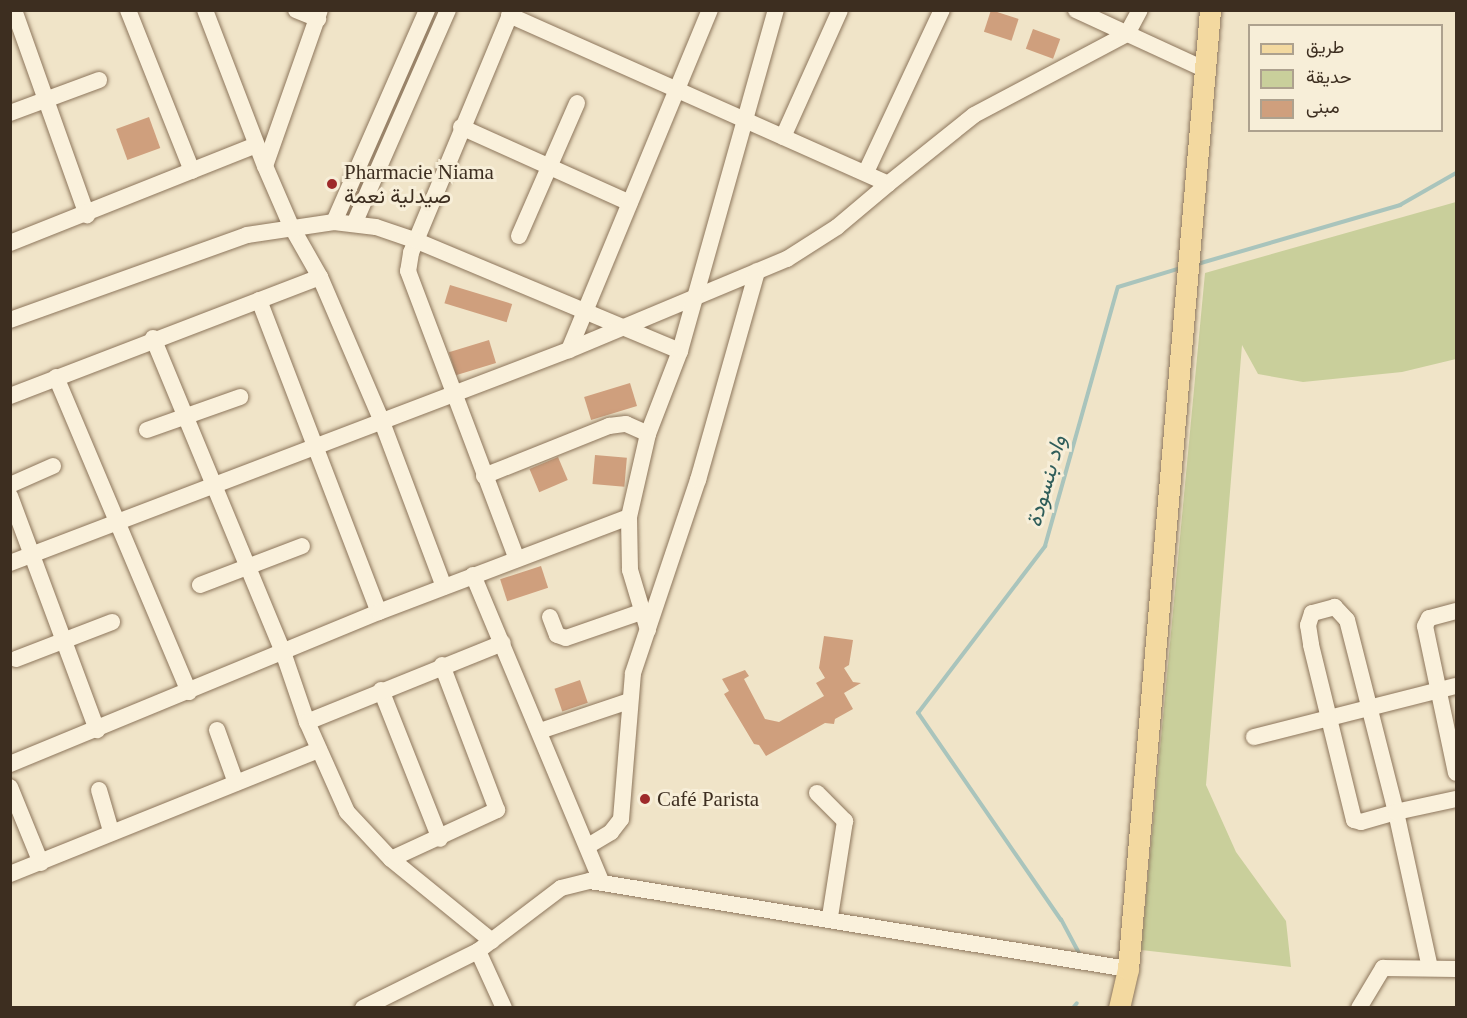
<!DOCTYPE html>
<meta charset="utf-8">
<style>
body{margin:0}
#map{position:relative;width:1467px;height:1018px;overflow:hidden;background:#f0e4c8;font-family:"Times New Roman",Vazirmatn,serif}
div>[style]{position:absolute}
[style*='--x']{left:calc(var(--x)*1px);top:calc(var(--y)*1px);width:calc(var(--w)*1px);rotate:calc(var(--a)*1deg)}
.green>*{inset:0;background:#c9cf9b}
.stream>*{height:4px;margin:-2px;padding:0 2px;transform-origin:2px;border-radius:2px;background:#a9c4bc}
.building>*{inset:0;background:#cf9f7d;transform-origin:0 0}
.roads{filter:drop-shadow(0 0 2px #8d765c) drop-shadow(0 0 2px #8d765c)}
.minor>*{height:16px;margin:-8px;padding:0 8px;transform-origin:8px;border-radius:8px;background:#faf1dc}
.major>*{height:21px;margin:-10.5px;padding:0 10.5px;transform-origin:10.5px;border-radius:10.5px;background:#f3d9a0}
.dots>*{width:16px;height:16px;translate:-50% -50%;box-sizing:border-box;border:3px solid #f7eed8;border-radius:50%}
span{translate:-50% -50%;white-space:nowrap;text-align:center;line-height:1.15;-webkit-text-stroke:6px #f7eed8;paint-order:stroke}
.poi-label{font-size:21px;color:#3d2e20}
.left{translate:0 -50%;text-align:left}
.water-label{font-size:22px;color:#2f5d5a;font-style:italic}
.frame{position:absolute;inset:0;border:12px solid #3d2e20;pointer-events:none}
.legend{position:absolute;left:1248px;top:24px;width:195px;height:108px;box-sizing:border-box;background:#f7eed8;border:2px solid #ada18e;margin:0;padding:8px 10px;list-style:none;font-size:18px;color:#3d2e20}
.legend li{display:flex;align-items:center;gap:12px;height:30px}
.legend b{width:30px;border:2px solid #ada18e}
</style>
<div id="map">
<div class="green">
<i style="clip-path:polygon(1456px 202px,1456px 359px,1402px 372px,1303px 382px,1258px 374px,1242px 345px,1206px 785px,1236px 852px,1286px 921px,1291px 967px,1141px 950px,1205px 273px)"></i>
</div>
<div class="stream">
<i style="--x:1194;--y:265;--w:215;--a:-16.2"></i>
<i style="--x:1400;--y:205;--w:64;--a:-29.7"></i>
<i style="--x:1080;--y:955;--w:40;--a:-118"></i>
<i style="--x:1061;--y:920;--w:252;--a:-124.6"></i>
<i style="--x:918;--y:713;--w:210;--a:-52.7"></i>
<i style="--x:1045;--y:546;--w:269;--a:-74.3"></i>
<i style="--x:1118;--y:287;--w:66;--a:-16.8"></i>
<i style="--x:1073;--y:1008;--w:6;--a:-51"></i>
</div>
<div class="building">
<i style="left:991px;top:10px;width:29px;height:23px;rotate:18deg"></i>
<i style="left:1033px;top:29px;width:29px;height:21px;rotate:20deg"></i>
<i style="left:149px;top:117px;width:33px;height:35px;rotate:70deg"></i>
<i style="left:450px;top:285px;width:65px;height:19px;rotate:17deg"></i>
<i style="left:489px;top:340px;width:24px;height:42px;rotate:73deg"></i>
<i style="left:630px;top:383px;width:24px;height:48px;rotate:73deg"></i>
<i style="left:595px;top:455px;width:32px;height:29px;rotate:5deg"></i>
<i style="left:558px;top:457px;width:25px;height:31px;rotate:67deg"></i>
<i style="left:541px;top:566px;width:23px;height:43px;rotate:72deg"></i>
<i style="clip-path:polygon(824px 636px,853px 640px,849px 665px,844px 668px,853px 682px,861px 683px,844px 693px,853px 709px,835px 719px,834px 724px,825px 723px,766px 756px,759px 745px,754px 744px,724px 694px,729px 691px,722px 679px,745px 670px,749px 676px,744px 679px,765px 719px,779px 722px,824px 696px,816px 683px,825px 678px,819px 668px)"></i>
<i style="left:580px;top:680px;width:24px;height:27px;rotate:71deg"></i>
</div>
<div class="roads">
<div class="minor">
<i style="--x:14;--y:10;--w:218;--a:70.4"></i>
<i style="--x:128;--y:10;--w:173;--a:68.3"></i>
<i style="--x:205;--y:10;--w:167;--a:69"></i>
<i style="--x:265;--y:166;--w:65;--a:66.6"></i>
<i style="--x:291;--y:226;--w:59;--a:60.4"></i>
<i style="--x:320;--y:277;--w:158;--a:66.8"></i>
<i style="--x:382;--y:422;--w:176;--a:69.4"></i>
<i style="--x:296;--y:10;--w:24;--a:22"></i>
<i style="--x:512;--y:10;--w:263;--a:112.6"></i>
<i style="--x:411;--y:253;--w:18;--a:99"></i>
<i style="--x:408;--y:271;--w:308;--a:69.3"></i>
<i style="--x:1076;--y:10;--w:143;--a:24.8"></i>
<i style="--x:509;--y:15;--w:415;--a:24"></i>
<i style="--x:888;--y:184;--w:110;--a:-38.7"></i>
<i style="--x:974;--y:115;--w:173;--a:-27.9"></i>
<i style="--x:1127;--y:34;--w:27;--a:-62"></i>
<i style="--x:10;--y:113;--w:95;--a:-20.3"></i>
<i style="--x:461;--y:127;--w:185;--a:24.2"></i>
<i style="--x:783;--y:137;--w:139;--a:-65.8"></i>
<i style="--x:265;--y:166;--w:165;--a:-70.6"></i>
<i style="--x:866;--y:172;--w:179;--a:-64.9"></i>
<i style="--x:334;--y:222;--w:232;--a:-66.3"></i>
<i style="--x:354;--y:224;--w:234;--a:-66.3"></i>
<i style="--x:519;--y:236;--w:145;--a:-66.4"></i>
<i style="--x:10;--y:243;--w:265;--a:-21.7"></i>
<i style="--x:259;--y:300;--w:334;--a:69"></i>
<i style="--x:10;--y:320;--w:252;--a:-19.7"></i>
<i style="--x:247;--y:235;--w:88;--a:-8.5"></i>
<i style="--x:334;--y:222;--w:42;--a:6.8"></i>
<i style="--x:376;--y:227;--w:43;--a:18.9"></i>
<i style="--x:417;--y:241;--w:285;--a:22.7"></i>
<i style="--x:153;--y:338;--w:340;--a:67.5"></i>
<i style="--x:283;--y:652;--w:74;--a:71.1"></i>
<i style="--x:307;--y:722;--w:98;--a:66"></i>
<i style="--x:347;--y:812;--w:64;--a:46.9"></i>
<i style="--x:391;--y:859;--w:130;--a:39.1"></i>
<i style="--x:569;--y:350;--w:368;--a:-67.5"></i>
<i style="--x:56;--y:377;--w:342;--a:67.1"></i>
<i style="--x:10;--y:396;--w:332;--a:-21"></i>
<i style="--x:147;--y:430;--w:99;--a:-19.5"></i>
<i style="--x:484;--y:476;--w:135;--a:-21.8"></i>
<i style="--x:609;--y:426;--w:17;--a:-7"></i>
<i style="--x:626;--y:424;--w:24;--a:24"></i>
<i style="--x:10;--y:485;--w:47;--a:-23.8"></i>
<i style="--x:10;--y:496;--w:250;--a:69.6"></i>
<i style="--x:10;--y:563;--w:598;--a:-20.86"></i>
<i style="--x:569;--y:350;--w:236;--a:-22.7"></i>
<i style="--x:787;--y:259;--w:59;--a:-32.6"></i>
<i style="--x:837;--y:227;--w:67;--a:-40.1"></i>
<i style="--x:473;--y:575;--w:332;--a:67.3"></i>
<i style="--x:200;--y:585;--w:109;--a:-20.9"></i>
<i style="--x:1456;--y:611;--w:28;--a:165"></i>
<i style="--x:1429;--y:618;--w:9;--a:117"></i>
<i style="--x:1425;--y:626;--w:150;--a:78.1"></i>
<i style="--x:550;--y:617;--w:19;--a:69"></i>
<i style="--x:557;--y:635;--w:9;--a:18"></i>
<i style="--x:566;--y:638;--w:79;--a:-19.1"></i>
<i style="--x:648;--y:630;--w:63;--a:-106.7"></i>
<i style="--x:630;--y:570;--w:53;--a:-91.1"></i>
<i style="--x:629;--y:517;--w:85;--a:-77.1"></i>
<i style="--x:648;--y:434;--w:89;--a:-68.9"></i>
<i style="--x:680;--y:351;--w:354;--a:-74.3"></i>
<i style="--x:16;--y:659;--w:103;--a:-21.1"></i>
<i style="--x:381;--y:690;--w:160;--a:68.4"></i>
<i style="--x:307;--y:722;--w:211;--a:-22"></i>
<i style="--x:217;--y:730;--w:56;--a:70.3"></i>
<i style="--x:540;--y:731;--w:94;--a:-18.6"></i>
<i style="--x:1254;--y:737;--w:208;--a:-14.2"></i>
<i style="--x:10;--y:764;--w:399;--a:-22.4"></i>
<i style="--x:379;--y:612;--w:267;--a:-20.8"></i>
<i style="--x:10;--y:787;--w:82;--a:67.8"></i>
<i style="--x:99;--y:790;--w:43;--a:73.7"></i>
<i style="--x:817;--y:793;--w:40;--a:45"></i>
<i style="--x:845;--y:821;--w:97;--a:98.9"></i>
<i style="--x:588;--y:846;--w:27;--a:-31"></i>
<i style="--x:611;--y:832;--w:16;--a:-52"></i>
<i style="--x:621;--y:819;--w:146;--a:-85.3"></i>
<i style="--x:633;--y:673;--w:204;--a:-71.4"></i>
<i style="--x:698;--y:480;--w:217;--a:-74.2"></i>
<i style="--x:391;--y:859;--w:117;--a:-24.8"></i>
<i style="--x:497;--y:810;--w:155;--a:-110.8"></i>
<i style="--x:10;--y:874;--w:333;--a:-21.9"></i>
<i style="--x:478;--y:951;--w:63;--a:65.5"></i>
<i style="--x:1430;--y:968;--w:160;--a:-102.3"></i>
<i style="--x:1396;--y:812;--w:198;--a:-104.3"></i>
<i style="--x:1347;--y:620;--w:18;--a:-133"></i>
<i style="--x:1335;--y:607;--w:24;--a:165"></i>
<i style="--x:1312;--y:613;--w:13;--a:108"></i>
<i style="--x:1308;--y:625;--w:20;--a:81"></i>
<i style="--x:1311;--y:645;--w:180;--a:76.2"></i>
<i style="--x:1354;--y:820;--w:7;--a:16"></i>
<i style="--x:1361;--y:822;--w:36;--a:-16"></i>
<i style="--x:1396;--y:812;--w:61;--a:-12.2"></i>
<i style="--x:363;--y:1008;--w:128;--a:-26.4"></i>
<i style="--x:478;--y:951;--w:104;--a:-37.2"></i>
<i style="--x:561;--y:888;--w:30;--a:-14"></i>
<i style="--x:590;--y:881;--w:545;--a:9.29"></i>
<i style="--x:1359;--y:1008;--w:47;--a:-59"></i>
<i style="--x:1383;--y:968;--w:73;--a:0.8"></i>
</div>
<div class="major">
<i style="--x:1119;--y:1008;--w:40;--a:-77"></i>
<i style="--x:1128;--y:969;--w:962;--a:-85.11"></i>
</div>
</div>
<div class="dots">
<i style="left:332px;top:184px;background:#9e2a2b"></i>
<i style="left:645px;top:799px;background:#9e2a2b"></i>
</div>
<div class="poi-label">
<span class="left" style="left:344px;top:184px">Pharmacie Niama<br>صيدلية نعمة</span>
<span class="left" style="left:657px;top:799px">Café Parista</span>
</div>
<div class="water-label">
<span style="left:1046px;top:481px;rotate:-74deg">واد بنسودة</span>
</div>
<div class="frame"></div>
<ul class="legend">
<li><b style="height:8px;background:#f3d9a0"></b>طريق</li>
<li><b style="height:16px;background:#c9cf9b"></b>حديقة</li>
<li><b style="height:16px;background:#cf9f7d"></b>مبنى</li>
</ul>
</div>
